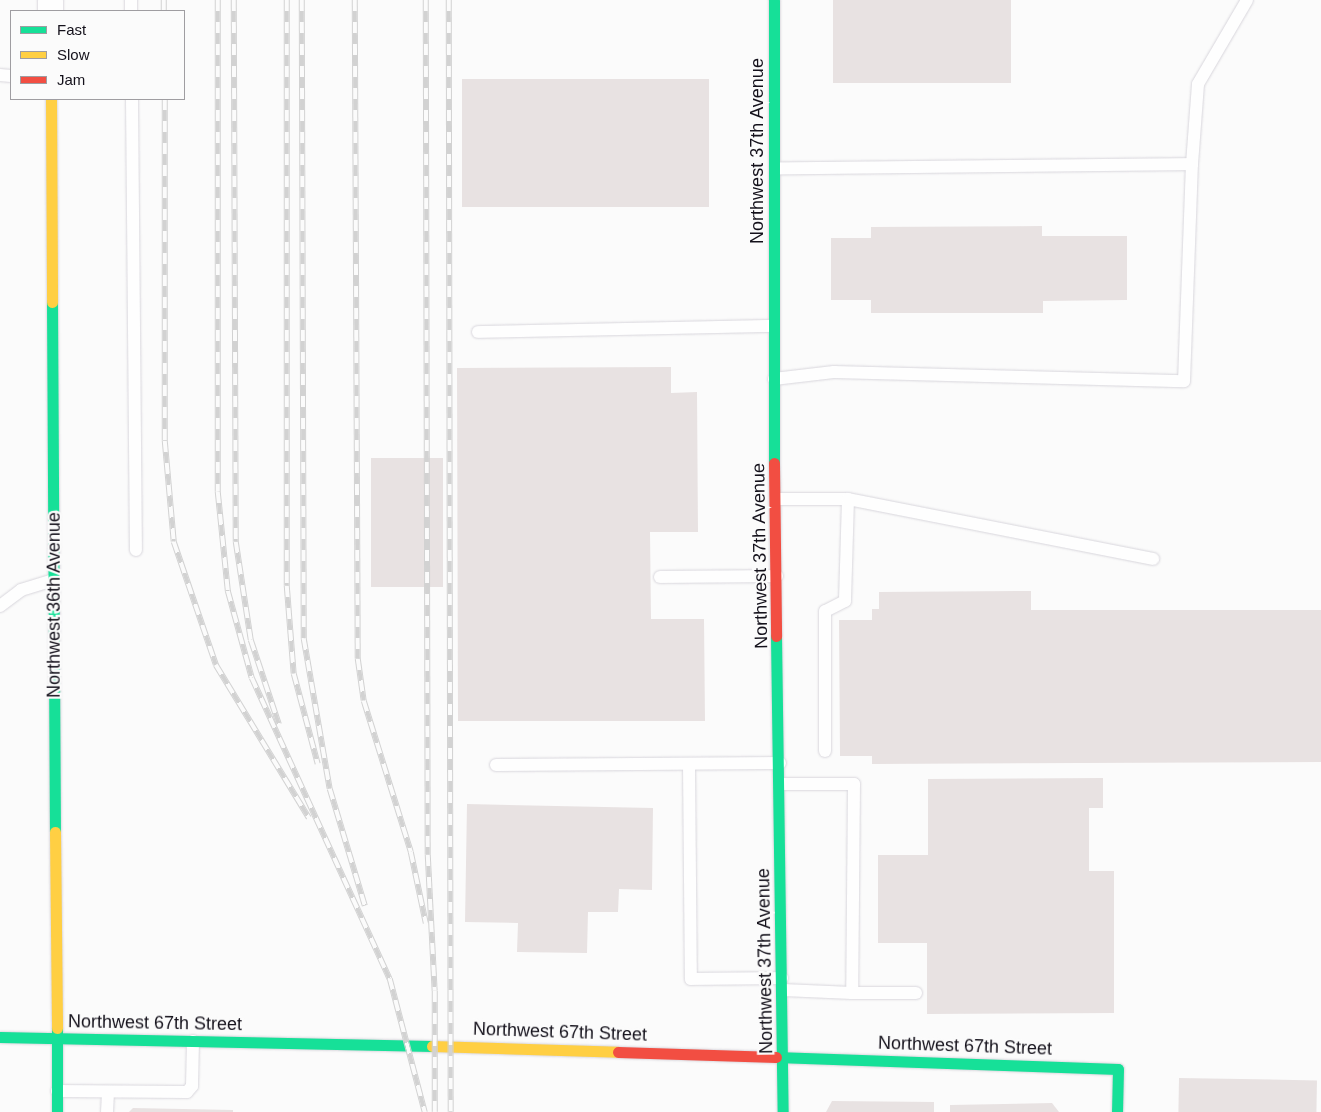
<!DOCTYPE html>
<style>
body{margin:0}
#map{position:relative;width:1321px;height:1112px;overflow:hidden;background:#fbfbfb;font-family:Helvetica,sans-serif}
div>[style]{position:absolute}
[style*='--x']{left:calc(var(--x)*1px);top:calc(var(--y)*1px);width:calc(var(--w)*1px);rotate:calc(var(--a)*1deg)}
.building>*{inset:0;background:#e8e2e2;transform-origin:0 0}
.roads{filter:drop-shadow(0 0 1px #d8d6dc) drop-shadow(0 0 1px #d8d6dc)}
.lane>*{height:12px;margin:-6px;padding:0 6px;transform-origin:6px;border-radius:6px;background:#fefefe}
.street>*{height:25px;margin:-12.5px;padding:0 12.5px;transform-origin:12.5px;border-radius:12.5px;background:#fefefe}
.fast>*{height:11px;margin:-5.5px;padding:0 5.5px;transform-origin:5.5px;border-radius:5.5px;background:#16e098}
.slow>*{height:11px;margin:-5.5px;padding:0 5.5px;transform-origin:5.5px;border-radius:5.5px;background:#ffcf43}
.jam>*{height:11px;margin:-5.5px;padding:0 5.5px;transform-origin:5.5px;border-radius:5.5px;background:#f24e42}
.rail>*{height:5.5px;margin-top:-2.75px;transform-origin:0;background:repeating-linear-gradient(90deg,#fbfbfb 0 11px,#d2d2d2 0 22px);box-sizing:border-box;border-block:1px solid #d2d2d2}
span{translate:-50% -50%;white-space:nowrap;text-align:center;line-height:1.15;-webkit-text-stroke:4.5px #fbfbfb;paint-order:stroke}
.street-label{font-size:18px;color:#14111b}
.legend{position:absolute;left:10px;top:10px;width:175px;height:90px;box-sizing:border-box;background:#fbfbfb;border:1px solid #9f9da1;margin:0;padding:6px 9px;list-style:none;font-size:15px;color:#14111b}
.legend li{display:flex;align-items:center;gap:10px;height:25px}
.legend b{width:25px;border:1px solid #9f9da1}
</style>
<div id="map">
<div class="building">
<i style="left:833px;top:0;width:178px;height:83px"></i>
<i style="left:462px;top:79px;width:247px;height:128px"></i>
<i style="clip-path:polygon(1042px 226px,1042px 236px,1127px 236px,1127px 300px,1043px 301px,1043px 313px,871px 313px,871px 300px,831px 300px,831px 238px,871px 238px,871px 227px)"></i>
<i style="clip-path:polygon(671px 367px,671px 393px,697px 392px,698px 532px,650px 532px,651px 619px,704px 619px,705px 721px,458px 721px,457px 368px)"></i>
<i style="left:371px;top:458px;width:72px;height:129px"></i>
<i style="clip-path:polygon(1031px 591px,1031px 610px,1321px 610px,1321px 762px,872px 764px,872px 756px,840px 756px,839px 620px,872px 620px,872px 609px,879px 609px,879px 592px)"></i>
<i style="clip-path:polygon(1103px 778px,1103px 808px,1089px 808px,1089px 871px,1114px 871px,1114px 1013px,927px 1014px,927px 943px,878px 943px,878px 855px,928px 855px,928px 779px)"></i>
<i style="clip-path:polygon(467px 804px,653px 808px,652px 890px,619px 889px,618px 912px,588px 912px,587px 953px,517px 952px,518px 923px,465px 922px)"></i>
<i style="left:1179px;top:1078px;width:138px;height:34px;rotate:1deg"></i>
<i style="clip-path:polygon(832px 1101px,934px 1102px,934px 1112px,826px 1112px)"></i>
<i style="clip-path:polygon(1052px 1103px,1059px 1112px,950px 1112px,950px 1105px)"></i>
<i style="clip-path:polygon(133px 1108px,233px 1110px,233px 1112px,129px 1112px)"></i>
</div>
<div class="roads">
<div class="lane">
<i style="--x:131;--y:0;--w:11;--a:90"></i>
<i style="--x:0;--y:75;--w:11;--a:5"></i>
<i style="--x:132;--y:99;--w:451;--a:89.5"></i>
<i style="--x:1192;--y:164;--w:80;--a:-85.7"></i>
<i style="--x:1198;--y:84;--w:97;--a:-59.7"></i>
<i style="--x:478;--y:332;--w:294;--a:-1.2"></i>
<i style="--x:774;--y:379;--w:60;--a:-6.7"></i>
<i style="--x:834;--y:372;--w:350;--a:1.5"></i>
<i style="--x:1184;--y:381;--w:217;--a:-87.9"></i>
<i style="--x:1192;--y:164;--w:415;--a:179.4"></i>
<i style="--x:777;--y:499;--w:71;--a:0"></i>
<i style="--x:848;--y:499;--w:102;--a:91.7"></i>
<i style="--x:845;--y:601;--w:22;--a:153"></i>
<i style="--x:825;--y:611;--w:140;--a:90"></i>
<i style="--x:848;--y:499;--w:311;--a:11.1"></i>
<i style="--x:660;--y:577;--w:117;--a:-0.5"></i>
<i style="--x:0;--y:606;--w:26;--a:-37"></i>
<i style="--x:21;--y:590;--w:34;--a:-17"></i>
<i style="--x:689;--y:764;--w:215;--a:89.5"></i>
<i style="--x:691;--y:979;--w:91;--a:-0.6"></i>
<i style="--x:496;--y:765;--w:284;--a:-0.4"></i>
<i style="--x:781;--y:784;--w:73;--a:0"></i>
<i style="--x:854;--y:784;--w:209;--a:90.5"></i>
<i style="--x:852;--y:993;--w:64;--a:0"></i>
<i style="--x:783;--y:990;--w:69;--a:2.5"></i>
<i style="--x:57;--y:1091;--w:130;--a:0.4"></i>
<i style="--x:187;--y:1092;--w:8;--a:-50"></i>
<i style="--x:192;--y:1086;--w:45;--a:-88.7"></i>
<i style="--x:107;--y:1112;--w:20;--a:-87"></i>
</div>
<div class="street">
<i style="--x:50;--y:0;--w:11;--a:90"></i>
</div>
<div class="fast">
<i style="--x:52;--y:302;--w:530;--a:89.68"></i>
<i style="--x:774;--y:463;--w:463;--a:-90"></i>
<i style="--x:776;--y:636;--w:476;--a:89.2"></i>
<i style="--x:57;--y:1028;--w:84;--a:90"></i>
<i style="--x:0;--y:1037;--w:432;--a:1.2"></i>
<i style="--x:776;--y:1057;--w:342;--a:2"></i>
<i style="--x:1118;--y:1069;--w:43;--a:91.3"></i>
</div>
<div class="slow">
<i style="--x:51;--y:99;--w:203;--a:89.7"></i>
<i style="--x:55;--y:832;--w:196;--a:89.4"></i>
<i style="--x:432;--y:1046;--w:186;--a:1.8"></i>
</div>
<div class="jam">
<i style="--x:774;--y:463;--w:173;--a:89.3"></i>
<i style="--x:618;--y:1052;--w:158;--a:1.8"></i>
</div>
</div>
<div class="rail">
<i style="--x:164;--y:0;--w:11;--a:90"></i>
<i style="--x:218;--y:0;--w:492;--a:90"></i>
<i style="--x:218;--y:492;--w:100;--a:84.2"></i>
<i style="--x:228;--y:591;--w:90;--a:74.6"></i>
<i style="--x:252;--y:678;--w:331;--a:65.4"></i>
<i style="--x:390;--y:979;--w:138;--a:75.3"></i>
<i style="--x:234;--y:0;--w:542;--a:89.79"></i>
<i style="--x:236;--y:542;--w:99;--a:81.3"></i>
<i style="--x:251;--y:640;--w:89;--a:71.6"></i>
<i style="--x:287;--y:0;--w:586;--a:90"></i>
<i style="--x:287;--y:586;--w:88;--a:85.5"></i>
<i style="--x:294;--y:674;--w:93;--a:75.1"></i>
<i style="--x:302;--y:0;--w:639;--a:89.82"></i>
<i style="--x:304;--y:639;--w:152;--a:80.2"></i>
<i style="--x:330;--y:789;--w:122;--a:73.3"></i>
<i style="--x:355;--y:0;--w:659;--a:89.74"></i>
<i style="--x:358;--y:659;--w:42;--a:81.9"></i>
<i style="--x:364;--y:701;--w:158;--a:72.7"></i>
<i style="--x:411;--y:852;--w:73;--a:78.1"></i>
<i style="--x:426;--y:0;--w:855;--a:89.87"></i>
<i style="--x:428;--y:855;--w:136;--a:87.1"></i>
<i style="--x:435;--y:991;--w:121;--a:90"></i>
<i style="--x:449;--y:0;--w:1112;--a:89.9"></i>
<i style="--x:165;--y:99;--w:342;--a:90"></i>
<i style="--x:165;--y:441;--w:101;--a:84.9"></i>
<i style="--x:174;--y:542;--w:130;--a:71.1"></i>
<i style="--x:216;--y:665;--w:179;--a:58.7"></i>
</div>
<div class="street-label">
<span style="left:757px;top:151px;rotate:-90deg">Northwest 37th Avenue</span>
<span style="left:760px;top:556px;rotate:-91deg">Northwest 37th Avenue</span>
<span style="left:54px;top:605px;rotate:-90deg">Northwest 36th Avenue</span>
<span style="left:765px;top:961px;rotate:-91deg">Northwest 37th Avenue</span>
<span style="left:155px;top:1023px;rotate:1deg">Northwest 67th Street</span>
<span style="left:560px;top:1032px;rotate:2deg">Northwest 67th Street</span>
<span style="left:965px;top:1046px;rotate:2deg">Northwest 67th Street</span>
</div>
<ul class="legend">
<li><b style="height:6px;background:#16e098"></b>Fast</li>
<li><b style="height:6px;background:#ffcf43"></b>Slow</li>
<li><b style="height:6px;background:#f24e42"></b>Jam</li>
</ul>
</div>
